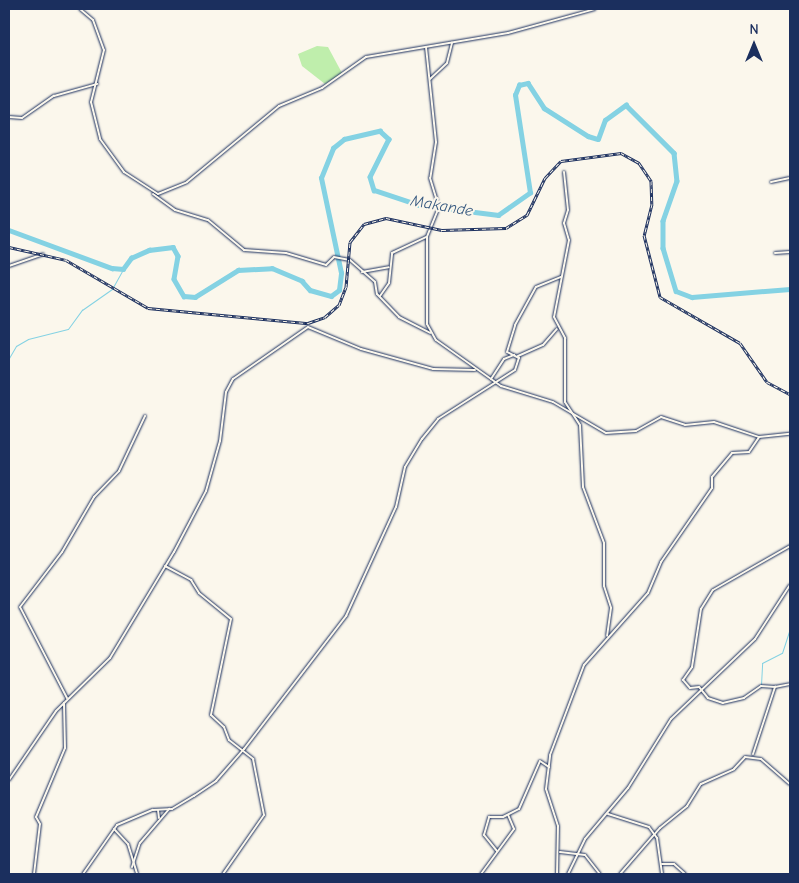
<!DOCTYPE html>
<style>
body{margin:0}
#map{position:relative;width:799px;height:883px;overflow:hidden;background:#fbf7ec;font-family:"Comic Neue",sans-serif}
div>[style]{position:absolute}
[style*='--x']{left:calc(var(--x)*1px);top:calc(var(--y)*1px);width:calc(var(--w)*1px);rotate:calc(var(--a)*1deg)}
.green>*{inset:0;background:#bfeeac}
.stream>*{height:1px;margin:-0.5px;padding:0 0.5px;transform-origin:0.5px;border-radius:0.5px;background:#84d2e3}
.river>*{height:4.5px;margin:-2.25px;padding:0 2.25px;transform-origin:2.25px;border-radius:2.25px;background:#84d2e3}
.roads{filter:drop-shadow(0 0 1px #1b2f5e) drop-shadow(0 0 1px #1b2f5e)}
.street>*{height:2px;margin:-1px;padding:0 1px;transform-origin:1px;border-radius:1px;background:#fbf7ec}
.rail>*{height:3px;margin-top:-1.5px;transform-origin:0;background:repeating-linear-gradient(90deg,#fbf7ec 0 4px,#1b2f5e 0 8px);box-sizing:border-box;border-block:1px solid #1b2f5e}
span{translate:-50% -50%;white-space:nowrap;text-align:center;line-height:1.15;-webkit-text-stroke:4px #fbf7ec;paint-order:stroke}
.water-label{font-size:16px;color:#35587f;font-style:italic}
.frame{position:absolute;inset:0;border:10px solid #1b2f5e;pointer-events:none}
.north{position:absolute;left:729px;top:20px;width:50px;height:50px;-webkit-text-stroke:4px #fbf7ec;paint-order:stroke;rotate:0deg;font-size:14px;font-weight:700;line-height:20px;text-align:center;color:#1b2f5e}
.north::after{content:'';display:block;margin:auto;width:18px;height:22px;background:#1b2f5e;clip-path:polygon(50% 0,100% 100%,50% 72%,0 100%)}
</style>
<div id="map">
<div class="green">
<i style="clip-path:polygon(317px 46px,328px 47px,342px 73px,325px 84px,302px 66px,298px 54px)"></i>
</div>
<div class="stream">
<i style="--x:9;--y:358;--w:14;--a:-60"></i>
<i style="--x:16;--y:346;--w:14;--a:-30"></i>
<i style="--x:28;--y:339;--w:41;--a:-14"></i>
<i style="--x:68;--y:329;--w:24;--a:-54"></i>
<i style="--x:82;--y:310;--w:37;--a:-35"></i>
<i style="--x:112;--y:289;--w:23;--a:-61"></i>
<i style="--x:761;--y:685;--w:22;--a:-87"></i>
<i style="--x:762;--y:663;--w:22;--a:-27"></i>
<i style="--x:782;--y:653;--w:25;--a:-72"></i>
</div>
<div class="river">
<i style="--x:9;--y:230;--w:110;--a:20.3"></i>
<i style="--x:112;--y:268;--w:11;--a:5"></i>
<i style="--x:123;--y:269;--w:14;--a:-54"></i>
<i style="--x:131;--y:258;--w:20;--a:-24"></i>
<i style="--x:149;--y:250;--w:24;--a:-7"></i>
<i style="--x:173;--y:247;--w:10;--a:61"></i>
<i style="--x:178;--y:256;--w:23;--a:100"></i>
<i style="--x:174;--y:279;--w:20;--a:60"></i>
<i style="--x:184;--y:296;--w:11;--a:5"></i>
<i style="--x:195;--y:297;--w:51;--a:-32.1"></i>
<i style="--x:238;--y:270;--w:34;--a:-3"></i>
<i style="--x:272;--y:268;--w:33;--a:23"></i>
<i style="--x:302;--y:281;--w:12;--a:48"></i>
<i style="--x:310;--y:290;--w:22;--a:16"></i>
<i style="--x:331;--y:296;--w:10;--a:-37"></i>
<i style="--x:339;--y:290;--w:17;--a:-83"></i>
<i style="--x:341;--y:273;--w:97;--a:-101.9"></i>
<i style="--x:321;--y:178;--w:32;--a:-68"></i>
<i style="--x:333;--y:148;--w:14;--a:-39"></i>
<i style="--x:344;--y:139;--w:37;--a:-13"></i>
<i style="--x:380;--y:131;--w:12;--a:42"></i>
<i style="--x:389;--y:139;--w:42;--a:116.6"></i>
<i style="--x:370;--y:177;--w:14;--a:73"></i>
<i style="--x:374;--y:190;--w:47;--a:18.4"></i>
<i style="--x:419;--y:205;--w:80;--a:7.2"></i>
<i style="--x:498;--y:215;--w:39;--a:-35"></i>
<i style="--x:530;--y:193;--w:99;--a:-98.7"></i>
<i style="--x:515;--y:95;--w:11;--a:-68"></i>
<i style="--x:519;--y:85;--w:9;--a:-13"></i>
<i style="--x:528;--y:83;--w:30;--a:57"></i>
<i style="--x:544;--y:108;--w:52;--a:32.5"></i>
<i style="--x:588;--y:136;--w:10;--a:17"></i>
<i style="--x:598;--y:139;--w:20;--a:-70"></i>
<i style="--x:605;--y:120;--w:26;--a:-36"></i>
<i style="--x:626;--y:105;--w:68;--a:45"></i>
<i style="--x:674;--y:153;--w:28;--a:84"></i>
<i style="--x:677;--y:181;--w:42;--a:109.3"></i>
<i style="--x:663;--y:221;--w:27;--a:90"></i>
<i style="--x:663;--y:248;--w:45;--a:73.2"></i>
<i style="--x:676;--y:291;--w:17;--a:21"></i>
<i style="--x:692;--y:297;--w:98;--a:-4.7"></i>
</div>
<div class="roads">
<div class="street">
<i style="--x:80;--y:9;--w:17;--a:40"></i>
<i style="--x:93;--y:20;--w:32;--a:70"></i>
<i style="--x:104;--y:50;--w:54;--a:104"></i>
<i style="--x:91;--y:102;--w:38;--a:76"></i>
<i style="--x:100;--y:139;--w:41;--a:54"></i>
<i style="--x:124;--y:172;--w:40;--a:32.9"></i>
<i style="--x:158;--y:194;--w:31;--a:-22"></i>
<i style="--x:187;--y:182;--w:119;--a:-39.6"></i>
<i style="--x:279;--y:106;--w:47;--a:-22.7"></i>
<i style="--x:322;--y:88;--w:54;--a:-35.2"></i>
<i style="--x:366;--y:57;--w:144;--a:-9.6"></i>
<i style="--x:508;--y:33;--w:90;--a:-15.4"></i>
<i style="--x:426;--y:47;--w:96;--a:84"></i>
<i style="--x:436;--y:142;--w:36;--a:99"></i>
<i style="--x:430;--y:178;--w:30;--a:73"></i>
<i style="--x:439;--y:207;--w:32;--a:112"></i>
<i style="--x:427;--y:237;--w:87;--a:90"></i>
<i style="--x:427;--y:324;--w:18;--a:61"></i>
<i style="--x:436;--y:340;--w:80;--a:35.3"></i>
<i style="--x:501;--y:386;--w:54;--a:17.1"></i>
<i style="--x:553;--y:402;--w:61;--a:30.3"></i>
<i style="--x:606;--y:433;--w:30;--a:-4"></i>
<i style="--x:636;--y:431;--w:29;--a:-29"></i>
<i style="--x:661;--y:417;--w:25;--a:18"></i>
<i style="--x:685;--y:425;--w:29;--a:-6"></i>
<i style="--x:714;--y:422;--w:47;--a:18.4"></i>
<i style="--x:759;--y:437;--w:31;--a:-6"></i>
<i style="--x:430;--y:79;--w:23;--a:-43"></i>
<i style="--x:447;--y:63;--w:21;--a:-76"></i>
<i style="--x:9;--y:117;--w:13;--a:4"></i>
<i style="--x:22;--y:118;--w:39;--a:-35"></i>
<i style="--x:54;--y:96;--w:45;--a:-15.6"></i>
<i style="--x:564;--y:172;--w:38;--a:84"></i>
<i style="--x:568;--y:210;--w:14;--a:107"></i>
<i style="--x:564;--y:223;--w:18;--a:74"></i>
<i style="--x:569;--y:240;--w:78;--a:101"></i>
<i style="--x:554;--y:317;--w:24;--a:62"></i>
<i style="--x:565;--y:338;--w:64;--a:90"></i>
<i style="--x:565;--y:402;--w:27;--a:57"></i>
<i style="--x:580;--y:425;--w:62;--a:87.2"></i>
<i style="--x:583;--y:487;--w:60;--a:69.4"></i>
<i style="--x:604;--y:543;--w:43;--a:90"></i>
<i style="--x:604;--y:586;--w:23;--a:72"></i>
<i style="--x:611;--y:608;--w:28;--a:98"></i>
<i style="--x:771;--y:182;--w:19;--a:-12"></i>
<i style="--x:153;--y:194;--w:27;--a:36"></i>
<i style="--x:175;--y:210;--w:34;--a:17"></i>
<i style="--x:208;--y:220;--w:47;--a:39.8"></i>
<i style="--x:244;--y:250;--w:42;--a:4.1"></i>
<i style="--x:286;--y:253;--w:42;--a:16.7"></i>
<i style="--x:326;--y:265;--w:11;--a:-45"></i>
<i style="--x:334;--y:257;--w:16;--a:11"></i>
<i style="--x:350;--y:260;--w:33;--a:41"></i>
<i style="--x:375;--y:282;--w:12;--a:81"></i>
<i style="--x:377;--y:294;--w:32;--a:46"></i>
<i style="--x:399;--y:317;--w:35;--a:27"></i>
<i style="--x:775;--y:253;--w:15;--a:-4"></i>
<i style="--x:9;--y:266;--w:36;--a:-19"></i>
<i style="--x:362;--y:272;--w:27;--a:-10"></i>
<i style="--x:380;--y:296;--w:16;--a:-55"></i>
<i style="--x:389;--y:283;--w:30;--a:-84"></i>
<i style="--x:392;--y:253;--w:38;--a:-25"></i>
<i style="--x:518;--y:356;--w:27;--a:-24"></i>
<i style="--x:543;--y:345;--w:21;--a:-49"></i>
<i style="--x:491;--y:379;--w:24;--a:-57"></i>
<i style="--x:504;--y:359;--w:11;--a:-22"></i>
<i style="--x:165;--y:566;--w:30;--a:28"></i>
<i style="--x:191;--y:580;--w:15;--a:58"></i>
<i style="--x:199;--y:593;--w:41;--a:39.1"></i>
<i style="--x:231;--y:619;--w:98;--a:101.8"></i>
<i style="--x:211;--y:715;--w:18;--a:43"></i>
<i style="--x:224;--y:727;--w:14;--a:69"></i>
<i style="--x:229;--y:740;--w:31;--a:38"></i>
<i style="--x:253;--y:759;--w:57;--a:78.9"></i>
<i style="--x:264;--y:815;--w:72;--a:124.8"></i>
<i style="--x:775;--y:687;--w:14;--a:-176"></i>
<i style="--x:761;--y:686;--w:21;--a:145"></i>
<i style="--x:744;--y:698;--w:22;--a:167"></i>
<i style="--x:723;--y:703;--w:16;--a:-162"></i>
<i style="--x:708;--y:698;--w:14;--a:-129"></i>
<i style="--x:699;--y:687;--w:9;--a:174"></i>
<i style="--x:690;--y:688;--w:11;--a:-131"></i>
<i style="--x:683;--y:680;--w:16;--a:-55"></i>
<i style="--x:692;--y:667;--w:59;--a:-81.2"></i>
<i style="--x:701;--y:609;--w:22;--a:-58"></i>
<i style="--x:713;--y:590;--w:89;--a:-29.7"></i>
<i style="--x:67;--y:698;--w:102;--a:-117.3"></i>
<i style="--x:20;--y:607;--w:69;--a:-52.6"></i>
<i style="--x:62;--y:552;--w:64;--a:-59.8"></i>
<i style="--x:94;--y:497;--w:36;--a:-46"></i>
<i style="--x:119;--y:471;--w:61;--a:-64.7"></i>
<i style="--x:753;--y:754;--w:71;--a:-71.8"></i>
<i style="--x:775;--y:687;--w:15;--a:-11"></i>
<i style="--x:9;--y:780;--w:83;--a:-55.7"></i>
<i style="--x:56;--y:711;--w:76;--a:-44.5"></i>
<i style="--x:110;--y:658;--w:124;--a:-58.9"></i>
<i style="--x:174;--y:552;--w:69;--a:-62.3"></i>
<i style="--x:206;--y:491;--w:52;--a:-74.4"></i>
<i style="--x:220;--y:441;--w:49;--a:-83"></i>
<i style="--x:226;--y:392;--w:15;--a:-62"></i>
<i style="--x:233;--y:379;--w:91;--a:-34.7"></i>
<i style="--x:308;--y:327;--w:57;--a:22.5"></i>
<i style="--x:361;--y:349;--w:75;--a:15.5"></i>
<i style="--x:433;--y:369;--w:42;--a:1.4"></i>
<i style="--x:158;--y:810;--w:8;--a:83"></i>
<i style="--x:608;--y:814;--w:43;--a:17.6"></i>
<i style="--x:649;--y:827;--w:14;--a:54"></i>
<i style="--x:657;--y:838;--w:36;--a:82"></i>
<i style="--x:114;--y:829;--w:21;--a:47"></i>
<i style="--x:128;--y:844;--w:31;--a:73"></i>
<i style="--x:497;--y:851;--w:21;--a:-129"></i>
<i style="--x:484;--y:835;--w:19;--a:-74"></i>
<i style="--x:489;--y:817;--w:14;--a:0"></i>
<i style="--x:503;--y:817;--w:18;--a:-27"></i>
<i style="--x:519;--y:809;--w:52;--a:-66.4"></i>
<i style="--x:540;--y:761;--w:11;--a:34"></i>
<i style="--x:560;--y:852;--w:25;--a:7"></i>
<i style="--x:585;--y:855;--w:24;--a:52"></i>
<i style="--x:662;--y:864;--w:12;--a:0"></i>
<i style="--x:674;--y:864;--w:15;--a:42"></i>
<i style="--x:132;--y:867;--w:25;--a:-72"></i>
<i style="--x:140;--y:843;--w:45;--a:-49.5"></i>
<i style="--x:34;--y:874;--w:50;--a:-83.2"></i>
<i style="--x:40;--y:824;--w:8;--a:-120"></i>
<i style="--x:36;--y:817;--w:75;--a:-67.2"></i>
<i style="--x:65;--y:748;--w:45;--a:-91.3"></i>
<i style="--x:83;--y:874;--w:60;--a:-55.2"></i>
<i style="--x:117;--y:825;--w:39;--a:-23"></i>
<i style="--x:153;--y:810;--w:19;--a:-3"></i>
<i style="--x:172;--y:809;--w:26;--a:-31"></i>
<i style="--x:194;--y:796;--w:27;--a:-34"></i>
<i style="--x:216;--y:781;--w:43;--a:-48.8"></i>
<i style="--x:244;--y:749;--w:168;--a:-52.5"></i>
<i style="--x:346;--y:616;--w:120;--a:-65.4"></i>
<i style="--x:396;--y:507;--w:41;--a:-77.3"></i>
<i style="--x:405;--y:467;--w:33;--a:-59"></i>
<i style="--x:422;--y:439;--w:26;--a:-51"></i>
<i style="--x:438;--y:419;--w:91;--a:-32.5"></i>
<i style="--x:515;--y:370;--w:13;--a:-72"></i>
<i style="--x:519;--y:358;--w:13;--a:-153"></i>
<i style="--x:507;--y:352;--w:28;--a:-73"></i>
<i style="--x:515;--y:325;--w:43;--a:-61.1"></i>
<i style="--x:536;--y:287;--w:27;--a:-22"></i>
<i style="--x:481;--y:874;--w:56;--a:-53.7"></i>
<i style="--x:514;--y:829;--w:15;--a:-113"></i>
<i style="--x:557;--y:874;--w:48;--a:-88.8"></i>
<i style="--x:558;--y:826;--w:39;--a:-108"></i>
<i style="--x:546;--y:789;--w:34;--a:-83"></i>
<i style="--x:550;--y:755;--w:96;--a:-69.3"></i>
<i style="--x:584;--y:665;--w:96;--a:-48.4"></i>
<i style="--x:648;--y:593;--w:34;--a:-67"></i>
<i style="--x:661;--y:562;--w:90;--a:-55.4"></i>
<i style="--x:712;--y:488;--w:11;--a:-90"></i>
<i style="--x:712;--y:477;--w:31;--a:-50"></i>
<i style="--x:732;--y:453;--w:17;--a:-3"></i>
<i style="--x:749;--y:452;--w:18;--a:-56"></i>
<i style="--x:568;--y:874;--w:39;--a:-64"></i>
<i style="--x:585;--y:839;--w:67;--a:-49.9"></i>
<i style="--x:628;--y:788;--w:81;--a:-58.1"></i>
<i style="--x:671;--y:719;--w:116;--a:-43.6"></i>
<i style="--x:755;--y:639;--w:64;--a:-57.1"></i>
<i style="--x:620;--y:874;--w:61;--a:-49"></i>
<i style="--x:660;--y:828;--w:35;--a:-39"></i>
<i style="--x:687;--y:806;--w:26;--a:-58"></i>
<i style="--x:701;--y:784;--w:36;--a:-24"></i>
<i style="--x:734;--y:769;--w:16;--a:-47"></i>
<i style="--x:745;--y:757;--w:16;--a:7"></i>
<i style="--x:761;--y:759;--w:38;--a:41"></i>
</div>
</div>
<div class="rail">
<i style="--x:9;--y:247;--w:58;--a:12.8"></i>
<i style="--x:66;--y:260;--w:95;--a:30.3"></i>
<i style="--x:148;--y:308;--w:161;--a:5.4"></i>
<i style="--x:308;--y:323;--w:18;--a:-19"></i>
<i style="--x:325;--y:317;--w:18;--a:-41"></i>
<i style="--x:339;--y:305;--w:19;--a:-69"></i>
<i style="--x:346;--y:287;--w:45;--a:-84.9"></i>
<i style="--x:350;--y:242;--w:23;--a:-52"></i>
<i style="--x:364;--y:224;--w:23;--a:-15"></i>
<i style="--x:386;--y:218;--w:57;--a:12.1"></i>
<i style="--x:442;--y:230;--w:64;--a:-1.8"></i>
<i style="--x:506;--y:228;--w:25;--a:-32"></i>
<i style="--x:527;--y:215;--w:41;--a:-64.1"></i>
<i style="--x:545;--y:178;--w:23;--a:-47"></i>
<i style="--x:561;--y:161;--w:61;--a:-7.6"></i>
<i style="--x:621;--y:153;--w:21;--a:29"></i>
<i style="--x:639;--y:163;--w:22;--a:56"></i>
<i style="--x:651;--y:181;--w:23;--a:88"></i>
<i style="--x:652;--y:204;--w:32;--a:104"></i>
<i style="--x:644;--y:235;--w:64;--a:75.5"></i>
<i style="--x:660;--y:297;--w:92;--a:29.9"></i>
<i style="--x:740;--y:343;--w:47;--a:55.3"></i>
<i style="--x:767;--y:382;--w:26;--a:28"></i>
</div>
<div class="water-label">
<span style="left:442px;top:206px;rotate:10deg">Makande</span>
</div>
<div class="frame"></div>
<div class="north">N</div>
</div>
